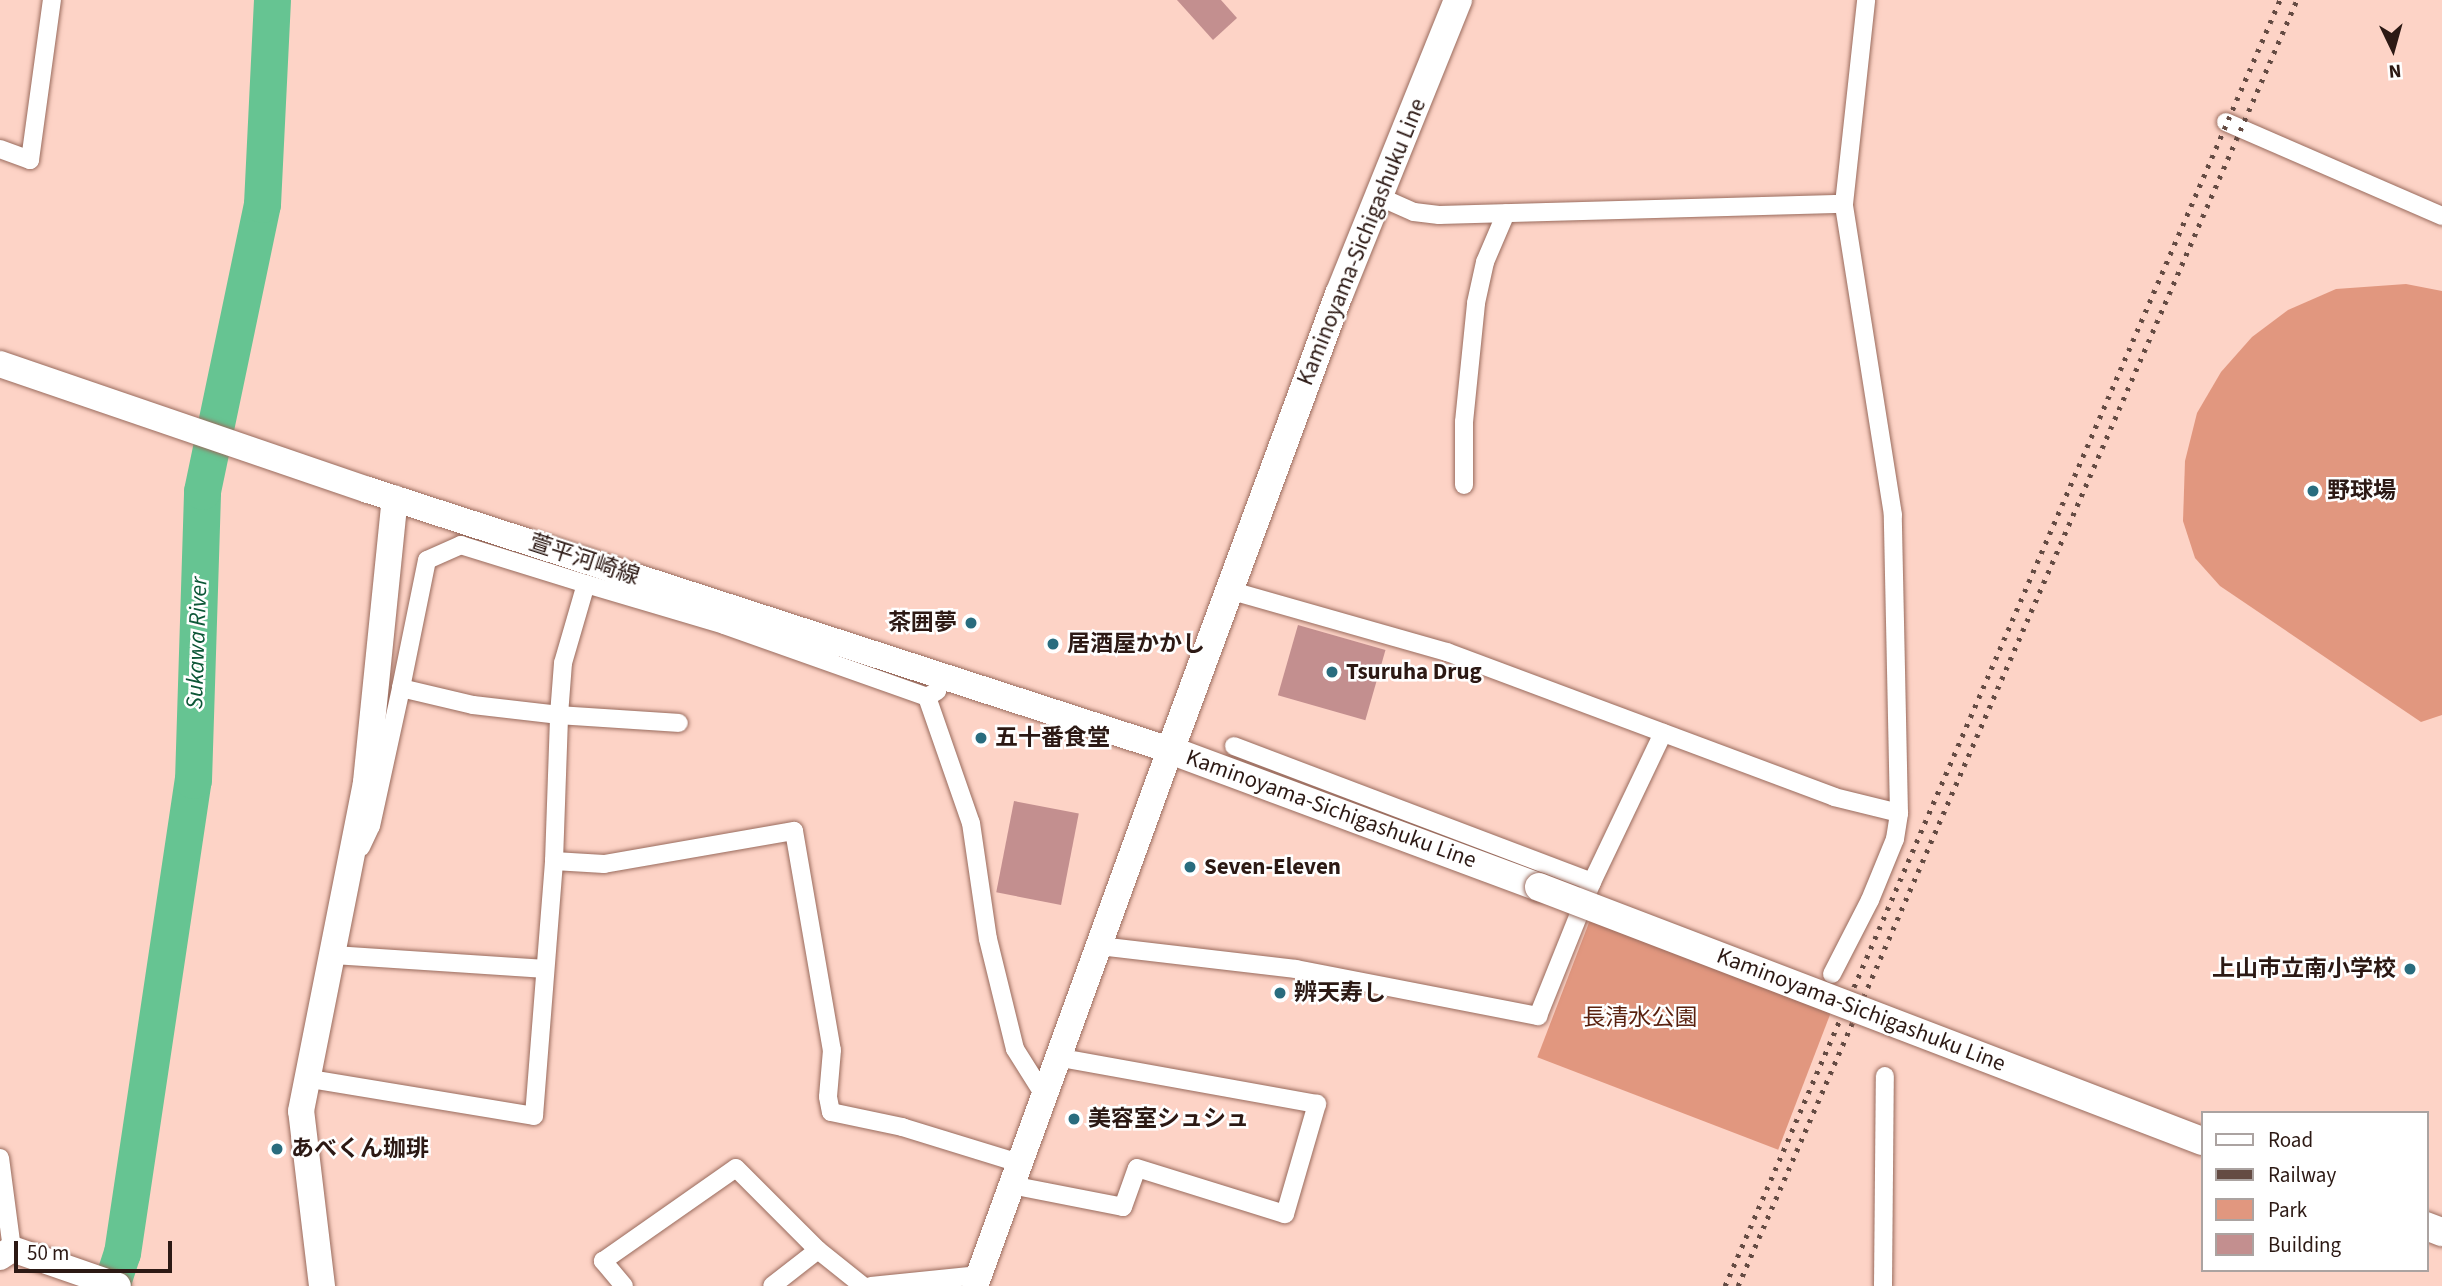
<!DOCTYPE html>
<meta charset="utf-8">
<style>
body{margin:0}
#map{position:relative;width:2442px;height:1286px;overflow:hidden;background:#fdd3c6;font-family:"Source Sans 3","Noto Sans JP",sans-serif}
div>[style]{position:absolute}
[style*='--x']{left:calc(var(--x)*1px);top:calc(var(--y)*1px);width:calc(var(--w)*1px);rotate:calc(var(--a)*1deg)}
.green>*{inset:0;background:#e1977f;transform-origin:0 0}
.river>*{height:37px;margin:-18.5px;padding:0 18.5px;transform-origin:18.5px;border-radius:18.5px;background:#66c492}
.building>*{inset:0;background:#c38f8f;transform-origin:0 0}
.roads{filter:drop-shadow(0 0 2px #996b5d) drop-shadow(0 0 2px #996b5d)}
.street>*{height:18px;margin:-9px;padding:0 9px;transform-origin:9px;border-radius:9px;background:#fff}
.secondary>*{height:26px;margin:-13px;padding:0 13px;transform-origin:13px;border-radius:13px;background:#fff}
.primary>*{height:28px;margin:-14px;padding:0 14px;transform-origin:14px;border-radius:14px;background:#fff}
.rail>*{height:5px;margin-top:-2.5px;transform-origin:0;background:repeating-linear-gradient(90deg,#644b43 0 3.5px,transparent 0 10.5px)}
.bridges{filter:drop-shadow(0 0 2px #996b5d) drop-shadow(0 0 2px #996b5d)}
.primary-bridge>*{height:28px;margin:-14px;padding:0 14px;transform-origin:14px;border-radius:14px;background:#fff}
.dots>*{width:19px;height:19px;translate:-50% -50%;box-sizing:border-box;border:4px solid #fff;border-radius:50%}
span{translate:-50% -50%;white-space:nowrap;text-align:center;line-height:1.15;-webkit-text-stroke:5px #fff;paint-order:stroke}
.street-label{font-size:23px;color:#2c1914}
.poi-label{font-size:23px;color:#2c1914;font-weight:700}
.left{translate:0 -50%;text-align:left}
.right{translate:-100% -50%;text-align:right}
.park-label{font-size:23px;color:#5a220f}
.water-label{font-size:24px;color:#0c5636;font-style:italic}
.legend{position:absolute;left:2201px;top:1111px;width:228px;height:161px;box-sizing:border-box;background:#fff;border:2px solid #aba3a1;margin:0;padding:9px 12px;list-style:none;font-size:21px;color:#2c1914}
.legend li{display:flex;align-items:center;gap:14px;height:35px}
.legend b{width:35px;border:2px solid #aba3a1}
.north{position:absolute;left:2358px;top:14px;width:70px;height:70px;-webkit-text-stroke:5px #fff;paint-order:stroke;rotate:175deg;font-size:19px;font-weight:700;line-height:28px;text-align:center;color:#2c1914}
.north::after{content:'';display:block;margin:auto;width:24px;height:32px;background:#2c1914;clip-path:polygon(50% 0,100% 100%,50% 72%,0 100%)}
.scale{position:absolute;left:14px;top:1241px;width:158px;height:32px;box-sizing:border-box;border:4px solid #2c1914;border-top:0;padding-left:9px;font-size:21px;line-height:24px;white-space:nowrap;color:#2c1914;-webkit-text-stroke:5px #fff;paint-order:stroke}
</style>
<div id="map">
<div class="green">
<i style="clip-path:polygon(2406px 284px,2442px 291px,2442px 715px,2421px 722px,2220px 586px,2195px 558px,2183px 521px,2185px 461px,2197px 413px,2221px 372px,2252px 337px,2288px 310px,2336px 289px)"></i>
<i style="left:1590px;top:920px;width:258px;height:147px;rotate:21deg"></i>
</div>
<div class="river">
<i style="--x:111;--y:1286;--w:35;--a:-72"></i>
<i style="--x:122;--y:1253;--w:478;--a:-81.5"></i>
<i style="--x:193;--y:780;--w:289;--a:-88.2"></i>
<i style="--x:202;--y:491;--w:293;--a:-78.2"></i>
<i style="--x:262;--y:204;--w:204;--a:-87.2"></i>
</div>
<div class="building">
<i style="clip-path:polygon(1177px 0,1221px 0,1237px 18px,1213px 40px)"></i>
<i style="left:1298px;top:625px;width:91px;height:73px;rotate:16deg"></i>
<i style="left:1014px;top:801px;width:66px;height:93px;rotate:11deg"></i>
</div>
<div class="roads">
<div class="street">
<i style="--x:2226;--y:122;--w:236;--a:23.5"></i>
<i style="--x:0;--y:149;--w:32;--a:20"></i>
<i style="--x:30;--y:160;--w:162;--a:-82.2"></i>
<i style="--x:1380;--y:197;--w:37;--a:24"></i>
<i style="--x:1414;--y:212;--w:25;--a:7"></i>
<i style="--x:1439;--y:215;--w:405;--a:-1.6"></i>
<i style="--x:1464;--y:485;--w:63;--a:-90"></i>
<i style="--x:1464;--y:422;--w:120;--a:-84.2"></i>
<i style="--x:1476;--y:303;--w:42;--a:-77.6"></i>
<i style="--x:1485;--y:262;--w:53;--a:-66.8"></i>
<i style="--x:586;--y:584;--w:144;--a:16.5"></i>
<i style="--x:724;--y:625;--w:215;--a:19.5"></i>
<i style="--x:927;--y:697;--w:12;--a:-31"></i>
<i style="--x:1229;--y:590;--w:227;--a:15.9"></i>
<i style="--x:1447;--y:652;--w:413;--a:20.5"></i>
<i style="--x:1834;--y:797;--w:67;--a:13.8"></i>
<i style="--x:927;--y:697;--w:133;--a:70.8"></i>
<i style="--x:971;--y:823;--w:117;--a:81.7"></i>
<i style="--x:988;--y:939;--w:113;--a:76.2"></i>
<i style="--x:1015;--y:1049;--w:54;--a:57.8"></i>
<i style="--x:1234;--y:746;--w:383;--a:20.8"></i>
<i style="--x:361;--y:847;--w:23;--a:-65"></i>
<i style="--x:371;--y:826;--w:141;--a:-77.7"></i>
<i style="--x:554;--y:861;--w:50;--a:3.4"></i>
<i style="--x:604;--y:864;--w:193;--a:-9.9"></i>
<i style="--x:794;--y:831;--w:222;--a:80.2"></i>
<i style="--x:832;--y:1050;--w:47;--a:94.9"></i>
<i style="--x:828;--y:1097;--w:15;--a:79"></i>
<i style="--x:831;--y:1112;--w:73;--a:11.9"></i>
<i style="--x:902;--y:1127;--w:122;--a:17.1"></i>
<i style="--x:1100;--y:946;--w:197;--a:6.7"></i>
<i style="--x:1296;--y:969;--w:247;--a:11"></i>
<i style="--x:1538;--y:1016;--w:144;--a:-68.1"></i>
<i style="--x:1592;--y:882;--w:165;--a:-64.5"></i>
<i style="--x:335;--y:955;--w:210;--a:3.8"></i>
<i style="--x:1832;--y:974;--w:83;--a:-62.8"></i>
<i style="--x:1870;--y:900;--w:66;--a:-67.7"></i>
<i style="--x:1895;--y:839;--w:26;--a:-81"></i>
<i style="--x:1899;--y:813;--w:298;--a:-91.2"></i>
<i style="--x:1893;--y:515;--w:315;--a:-99"></i>
<i style="--x:1844;--y:204;--w:205;--a:-83.8"></i>
<i style="--x:305;--y:1078;--w:232;--a:9.4"></i>
<i style="--x:534;--y:1116;--w:256;--a:-85.5"></i>
<i style="--x:554;--y:861;--w:146;--a:-88"></i>
<i style="--x:559;--y:715;--w:52;--a:-85.6"></i>
<i style="--x:563;--y:663;--w:82;--a:-73.8"></i>
<i style="--x:586;--y:584;--w:131;--a:-162.7"></i>
<i style="--x:461;--y:545;--w:37;--a:156"></i>
<i style="--x:427;--y:560;--w:131;--a:101.5"></i>
<i style="--x:401;--y:688;--w:74;--a:13.3"></i>
<i style="--x:473;--y:705;--w:87;--a:6.6"></i>
<i style="--x:559;--y:715;--w:120;--a:3.8"></i>
<i style="--x:0;--y:1158;--w:92;--a:82.5"></i>
<i style="--x:1011;--y:1185;--w:114;--a:11.1"></i>
<i style="--x:1123;--y:1207;--w:41;--a:-70.3"></i>
<i style="--x:1137;--y:1168;--w:155;--a:17.3"></i>
<i style="--x:1285;--y:1214;--w:115;--a:-73.8"></i>
<i style="--x:1317;--y:1104;--w:264;--a:-169.8"></i>
<i style="--x:818;--y:1250;--w:58;--a:38.7"></i>
<i style="--x:624;--y:1286;--w:33;--a:-130"></i>
<i style="--x:603;--y:1261;--w:162;--a:-35"></i>
<i style="--x:736;--y:1168;--w:116;--a:45"></i>
<i style="--x:818;--y:1250;--w:58;--a:142"></i>
<i style="--x:871;--y:1286;--w:109;--a:-5.8"></i>
<i style="--x:1883;--y:1286;--w:210;--a:-89.5"></i>
</div>
<div class="secondary">
<i style="--x:0;--y:364;--w:389;--a:18.9"></i>
<i style="--x:368;--y:490;--w:843;--a:17.96"></i>
<i style="--x:1170;--y:750;--w:570;--a:109.99"></i>
<i style="--x:0;--y:1257;--w:14;--a:-34"></i>
<i style="--x:12;--y:1249;--w:112;--a:19.2"></i>
<i style="--x:322;--y:1286;--w:176;--a:-96.8"></i>
<i style="--x:301;--y:1111;--w:335;--a:-78.8"></i>
<i style="--x:366;--y:782;--w:285;--a:-84.2"></i>
</div>
<div class="primary">
<i style="--x:1458;--y:0;--w:317;--a:112"></i>
<i style="--x:1339;--y:294;--w:486;--a:110.3"></i>
<i style="--x:1170;--y:750;--w:394;--a:20.4"></i>
<i style="--x:2426;--y:1226;--w:17;--a:21"></i>
</div>
</div>
<div class="rail">
<i style="--x:1725;--y:1286;--w:1401;--a:-66.66"></i>
<i style="--x:1738;--y:1286;--w:1402;--a:-66.51"></i>
</div>
<div class="bridges">
<div class="primary-bridge">
<i style="--x:1539;--y:887;--w:710;--a:20.96"></i>
</div>
</div>
<div class="dots">
<i style="left:2313px;top:491px;background:#296c7e"></i>
<i style="left:971px;top:623px;background:#296c7e"></i>
<i style="left:1053px;top:644px;background:#296c7e"></i>
<i style="left:1332px;top:672px;background:#296c7e"></i>
<i style="left:981px;top:738px;background:#296c7e"></i>
<i style="left:1190px;top:867px;background:#296c7e"></i>
<i style="left:2410px;top:969px;background:#296c7e"></i>
<i style="left:1280px;top:993px;background:#296c7e"></i>
<i style="left:1074px;top:1119px;background:#296c7e"></i>
<i style="left:277px;top:1149px;background:#296c7e"></i>
</div>
<div class="street-label">
<span style="left:1362px;top:242px;rotate:-68deg">Kaminoyama-Sichigashuku Line</span>
<span style="left:584px;top:560px;rotate:18deg">萱平河崎線</span>
<span style="left:1331px;top:809px;rotate:20deg">Kaminoyama-Sichigashuku Line</span>
<span style="left:1861px;top:1010px;rotate:21deg">Kaminoyama-Sichigashuku Line</span>
</div>
<div class="poi-label">
<span class="left" style="left:2327px;top:491px">野球場</span>
<span class="right" style="left:957px;top:623px">茶囲夢</span>
<span class="left" style="left:1067px;top:644px">居酒屋かかし</span>
<span class="left" style="left:1346px;top:672px">Tsuruha Drug</span>
<span class="left" style="left:995px;top:738px">五十番食堂</span>
<span class="left" style="left:1204px;top:867px">Seven-Eleven</span>
<span class="right" style="left:2396px;top:969px">上山市立南小学校</span>
<span class="left" style="left:1294px;top:993px">辨天寿し</span>
<span class="left" style="left:1088px;top:1119px">美容室シュシュ</span>
<span class="left" style="left:291px;top:1149px">あべくん珈琲</span>
</div>
<div class="park-label">
<span style="left:1640px;top:1018px">長清水公園</span>
</div>
<div class="water-label">
<span style="left:197px;top:643px;rotate:-88deg">Sukawa River</span>
</div>
<ul class="legend">
<li><b style="height:9px;background:#fff"></b>Road</li>
<li><b style="height:9px;background:#644b43"></b>Railway</li>
<li><b style="height:19px;background:#e1977f"></b>Park</li>
<li><b style="height:19px;background:#c38f8f"></b>Building</li>
</ul>
<div class="north">N</div>
<div class="scale">50 m</div>
</div>
